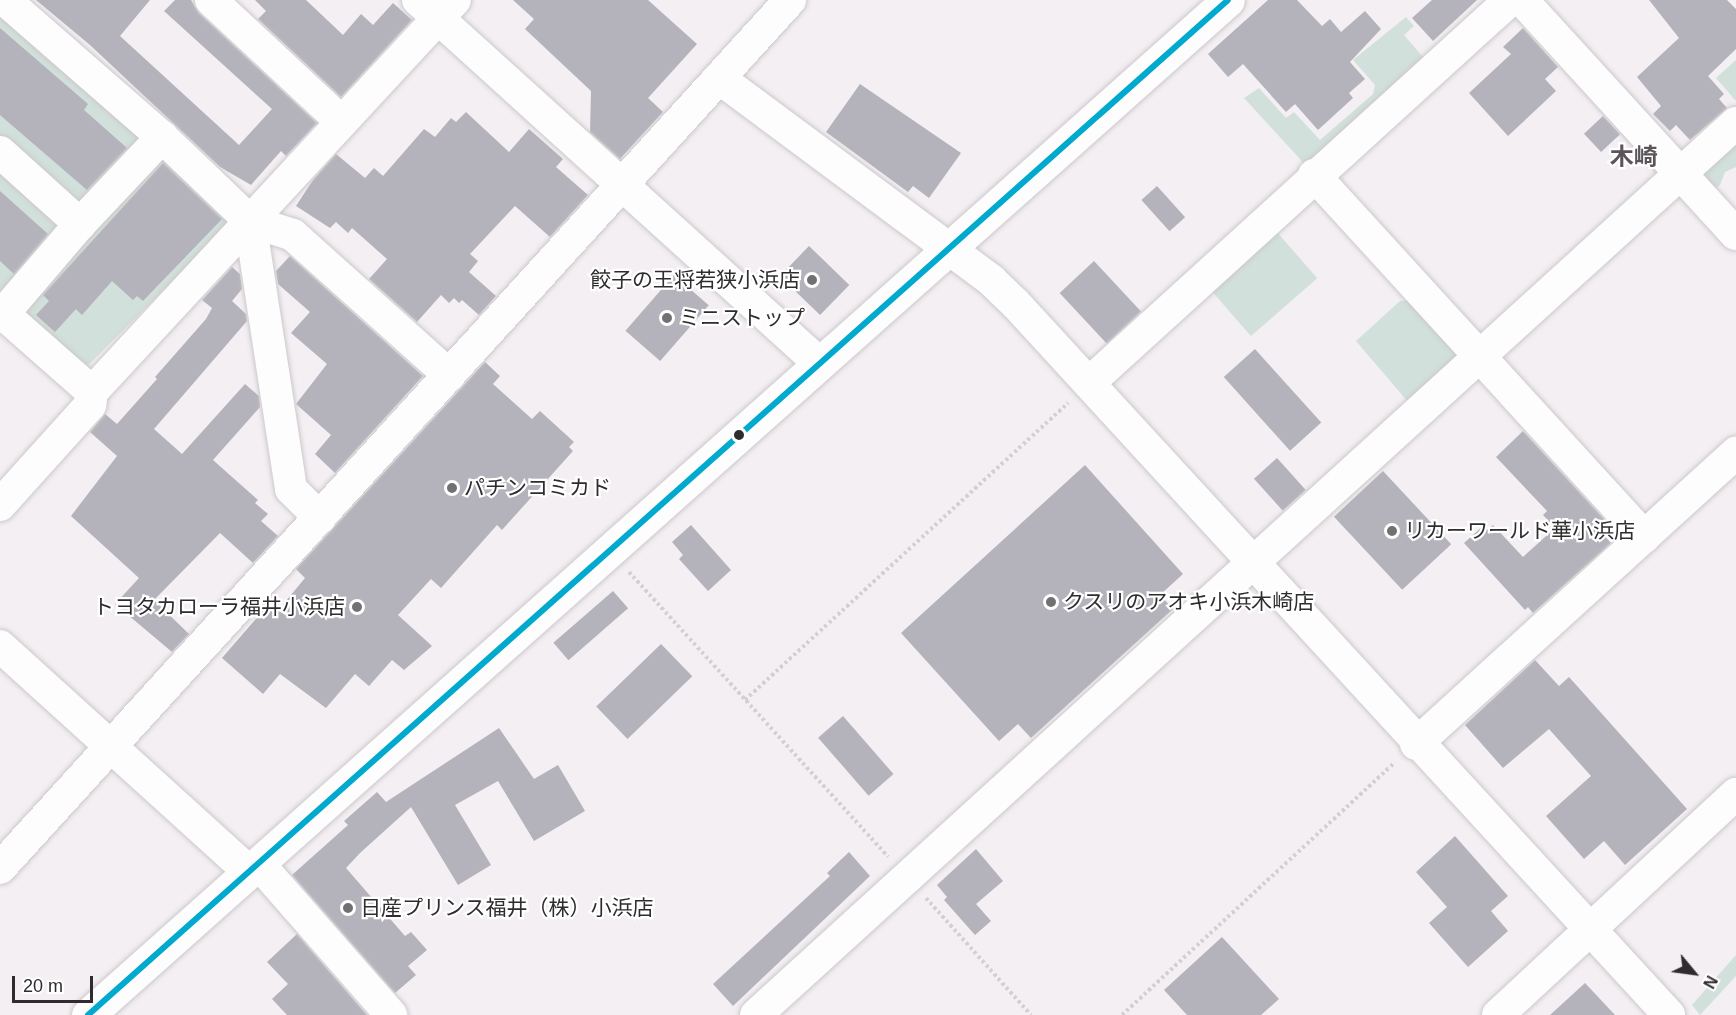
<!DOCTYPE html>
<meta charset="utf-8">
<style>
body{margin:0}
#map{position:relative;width:1736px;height:1015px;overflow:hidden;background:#f3eff3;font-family:Arial,"Noto Sans JP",sans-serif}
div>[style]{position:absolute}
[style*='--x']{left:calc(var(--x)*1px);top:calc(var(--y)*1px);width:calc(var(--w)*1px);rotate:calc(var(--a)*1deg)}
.green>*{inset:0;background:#d1e0da;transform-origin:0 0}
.building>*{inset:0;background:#b4b2bb;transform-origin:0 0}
.path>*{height:4px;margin-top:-2px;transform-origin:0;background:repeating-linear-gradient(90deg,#d2d1d2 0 3px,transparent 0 6px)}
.roads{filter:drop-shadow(0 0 2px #ccc8cb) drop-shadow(0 0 2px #ccc8cb)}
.minor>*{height:32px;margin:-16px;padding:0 16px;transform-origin:16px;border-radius:16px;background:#fdfdfd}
.highway>*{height:33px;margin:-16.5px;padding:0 16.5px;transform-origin:16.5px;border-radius:16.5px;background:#fdfdfd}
.bus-1>*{height:6px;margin:-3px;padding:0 3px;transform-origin:3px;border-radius:3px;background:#00a9ce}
.dots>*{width:16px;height:16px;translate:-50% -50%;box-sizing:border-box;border:3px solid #fff;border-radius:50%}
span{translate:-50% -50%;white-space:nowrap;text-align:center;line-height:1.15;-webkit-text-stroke:4.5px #fff;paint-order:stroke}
.poi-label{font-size:21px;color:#2e2c2e}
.right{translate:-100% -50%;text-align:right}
.left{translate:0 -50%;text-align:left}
.quarter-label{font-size:24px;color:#5b555a;font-weight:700}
.north{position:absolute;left:1664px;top:943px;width:60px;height:60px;-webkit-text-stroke:4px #fff;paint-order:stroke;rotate:119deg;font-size:16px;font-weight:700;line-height:24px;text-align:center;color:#2e2c2e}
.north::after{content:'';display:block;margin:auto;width:21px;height:27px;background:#2e2c2e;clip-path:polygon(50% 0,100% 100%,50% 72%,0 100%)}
.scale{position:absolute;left:12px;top:976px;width:81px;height:27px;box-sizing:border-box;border:3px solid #2e2c2e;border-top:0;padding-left:8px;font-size:18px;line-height:21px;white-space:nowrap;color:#2e2c2e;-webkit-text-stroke:4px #fff;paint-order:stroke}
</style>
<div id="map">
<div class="green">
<i style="clip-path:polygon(0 7px,144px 133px,80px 209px,0 141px)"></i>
<i style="clip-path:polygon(1406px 17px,1414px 26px,1404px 35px,1429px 64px,1310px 170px,1244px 98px,1259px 88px,1286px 118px,1294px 112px,1320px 140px,1373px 94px,1375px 85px,1353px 60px)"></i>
<i style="clip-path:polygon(1736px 60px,1736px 101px,1716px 78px)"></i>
<i style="clip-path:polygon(1736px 140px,1736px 167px,1725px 172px,1720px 185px,1711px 192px,1697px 175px)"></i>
<i style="left:160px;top:152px;width:100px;height:213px;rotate:45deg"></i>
<i style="clip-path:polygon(0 163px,64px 220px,0 297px)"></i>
<i style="left:1270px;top:224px;width:72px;height:88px;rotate:49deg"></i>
<i style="clip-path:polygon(1414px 300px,1458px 350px,1457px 360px,1409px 403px,1356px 341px,1400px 301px)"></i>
<i style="clip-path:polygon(1736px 955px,1736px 976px,1700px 1015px,1692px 1005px)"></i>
</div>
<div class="building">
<i style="clip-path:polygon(36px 0,150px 0,120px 36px,239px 145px,272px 109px,164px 11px,175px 0,191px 0,199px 13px,317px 123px,286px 156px,281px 151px,251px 185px,220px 167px,90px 45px)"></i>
<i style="clip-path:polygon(255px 0,306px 0,343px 35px,361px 14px,373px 25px,393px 3px,412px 20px,341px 97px,258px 19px,266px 11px)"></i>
<i style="clip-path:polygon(513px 0,648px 0,697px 44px,648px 98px,663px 112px,620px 159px,590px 132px,591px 91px,525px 29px,534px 19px)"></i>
<i style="clip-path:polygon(1268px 0,1297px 0,1322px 26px,1330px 19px,1341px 32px,1365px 11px,1381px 29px,1350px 62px,1365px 79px,1349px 93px,1353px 98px,1318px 130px,1295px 104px,1286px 112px,1243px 64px,1228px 77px,1208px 54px)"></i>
<i style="clip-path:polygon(1432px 0,1477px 0,1433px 41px,1412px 18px)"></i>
<i style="clip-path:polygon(1649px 0,1727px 0,1736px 9px,1736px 49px,1708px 76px,1724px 94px,1719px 99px,1727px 108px,1690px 140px,1676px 125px,1670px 131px,1653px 114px,1661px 106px,1637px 77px,1679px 38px)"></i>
<i style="clip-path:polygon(0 28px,88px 104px,84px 110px,127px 148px,87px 190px,0 115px)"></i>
<i style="clip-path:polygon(1523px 28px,1558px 67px,1545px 79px,1556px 91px,1508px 136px,1469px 93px,1511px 54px,1503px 47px)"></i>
<i style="clip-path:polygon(860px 84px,961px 153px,929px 198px,913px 186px,908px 192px,826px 132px)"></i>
<i style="clip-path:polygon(466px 112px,509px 152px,529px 129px,563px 159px,556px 167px,588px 195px,550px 237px,515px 206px,470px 254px,478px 261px,469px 272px,496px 296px,479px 315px,462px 300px,459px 303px,454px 298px,449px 303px,441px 295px,417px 322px,369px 279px,387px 259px,352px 228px,348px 233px,336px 222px,330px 228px,296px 206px,313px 180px,336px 154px,365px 178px,374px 168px,383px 176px,424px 129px,435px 137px,451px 118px,456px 122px)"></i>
<i style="left:1603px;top:116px;width:25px;height:26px;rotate:47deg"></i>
<i style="clip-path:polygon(163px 163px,222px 219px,143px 301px,137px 296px,133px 300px,112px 281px,82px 315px,76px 309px,55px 332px,36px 315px,49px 301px,43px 295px)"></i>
<i style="left:1157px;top:186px;width:42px;height:21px;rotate:48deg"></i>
<i style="clip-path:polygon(0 191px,48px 234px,14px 274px,0 261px)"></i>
<i style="left:809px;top:246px;width:56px;height:42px;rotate:44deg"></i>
<i style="clip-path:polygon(290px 256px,423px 376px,335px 473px,315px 454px,331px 435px,296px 404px,327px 364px,291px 333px,310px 312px,278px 284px,276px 271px)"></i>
<i style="left:1094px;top:261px;width:69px;height:47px;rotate:47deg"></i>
<i style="clip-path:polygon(232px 267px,240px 274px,242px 289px,232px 301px,246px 314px,247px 321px,154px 429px,182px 454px,245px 384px,259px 396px,260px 407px,213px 460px,258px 500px,255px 503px,268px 514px,261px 521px,278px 536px,253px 563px,220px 533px,154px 600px,189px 634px,172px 652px,115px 604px,139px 578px,71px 516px,117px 456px,90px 432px,105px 414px,117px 424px,157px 379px,155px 377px,206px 319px,212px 308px,202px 300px)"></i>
<i style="left:674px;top:275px;width:46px;height:74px;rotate:41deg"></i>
<i style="left:1255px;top:349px;width:99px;height:42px;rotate:48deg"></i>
<i style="clip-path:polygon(485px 362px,500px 376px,493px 384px,532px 419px,540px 411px,574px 442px,569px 447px,573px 451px,502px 530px,497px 525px,441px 588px,431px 579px,398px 615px,432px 646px,404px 670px,392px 660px,369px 686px,355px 674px,326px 708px,280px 674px,263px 694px,222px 658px,267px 606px,276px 613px,305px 578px,296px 569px)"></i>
<i style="clip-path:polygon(1523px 431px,1604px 519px,1595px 526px,1611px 543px,1533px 613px,1528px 607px,1525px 610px,1464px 543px,1483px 526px,1487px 530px,1493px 525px,1523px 557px,1555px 528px,1543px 515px,1547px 511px,1496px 457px)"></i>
<i style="left:1277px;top:458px;width:43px;height:31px;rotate:48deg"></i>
<i style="clip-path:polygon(1085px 465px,1183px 574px,1160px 595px,1173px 609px,1031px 738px,1018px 724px,999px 741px,901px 633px)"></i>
<i style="left:1383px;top:471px;width:100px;height:67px;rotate:47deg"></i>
<i style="clip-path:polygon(691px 525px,731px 570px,708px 591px,679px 559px,683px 555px,672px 542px)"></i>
<i style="left:613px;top:591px;width:23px;height:79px;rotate:49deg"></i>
<i style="left:661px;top:644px;width:45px;height:90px;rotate:46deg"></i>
<i style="clip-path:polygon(1535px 660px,1559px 686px,1569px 677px,1687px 809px,1625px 865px,1604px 841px,1584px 859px,1546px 816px,1591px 776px,1549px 729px,1503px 768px,1465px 725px)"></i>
<i style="left:843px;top:716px;width:77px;height:33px;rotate:49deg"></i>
<i style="clip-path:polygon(499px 728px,534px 779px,558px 765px,585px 811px,534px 841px,498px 781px,455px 805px,491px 865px,458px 885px,411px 807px,360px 853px,346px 868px,405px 936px,411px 932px,427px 950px,408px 966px,416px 975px,395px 993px,292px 875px,348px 825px,344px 821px,377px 792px,386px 802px)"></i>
<i style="clip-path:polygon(1455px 836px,1508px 896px,1491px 911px,1508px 931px,1468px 967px,1429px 923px,1447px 907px,1416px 872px)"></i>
<i style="clip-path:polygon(976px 849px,1003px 881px,976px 904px,991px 921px,975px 935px,944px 900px,947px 897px,937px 885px)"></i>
<i style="clip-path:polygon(849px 852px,870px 876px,733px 1006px,713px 984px,830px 876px,827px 873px)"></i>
<i style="clip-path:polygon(297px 934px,367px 1015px,287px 1015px,272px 999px,288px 984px,267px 962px)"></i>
<i style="clip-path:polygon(1222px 937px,1279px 999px,1261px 1015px,1187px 1015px,1164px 990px)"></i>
<i style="clip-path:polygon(1585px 983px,1615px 1015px,1550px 1015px)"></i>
</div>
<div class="path">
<i style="--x:629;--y:572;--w:385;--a:47.7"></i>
<i style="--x:745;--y:700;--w:439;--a:-42.6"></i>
<i style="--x:926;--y:898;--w:157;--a:48.1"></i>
<i style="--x:1122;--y:1015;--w:372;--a:-42.8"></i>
</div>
<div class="roads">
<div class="minor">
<i style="--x:5;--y:0;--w:208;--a:41.1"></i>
<i style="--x:162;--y:137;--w:122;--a:43.7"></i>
<i style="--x:250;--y:221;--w:45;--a:18"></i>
<i style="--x:293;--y:235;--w:210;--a:41.9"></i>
<i style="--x:211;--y:0;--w:179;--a:43"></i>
<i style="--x:418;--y:0;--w:541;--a:42.15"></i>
<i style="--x:1522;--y:0;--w:317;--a:47.6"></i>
<i style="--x:719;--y:78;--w:340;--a:36.6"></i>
<i style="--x:992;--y:281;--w:32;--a:44"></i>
<i style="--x:1015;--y:303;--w:967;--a:47.43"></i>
<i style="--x:0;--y:152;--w:108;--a:42"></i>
<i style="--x:1314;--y:175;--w:490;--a:47.6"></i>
<i style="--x:250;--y:221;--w:271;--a:81.3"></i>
<i style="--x:291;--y:489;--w:41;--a:45"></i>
<i style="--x:0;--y:311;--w:123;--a:41.4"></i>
<i style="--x:3;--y:314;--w:118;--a:-49.5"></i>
<i style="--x:80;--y:224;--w:120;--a:-46.7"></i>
<i style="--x:1090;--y:382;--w:568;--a:-42.29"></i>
<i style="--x:0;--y:505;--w:135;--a:-48"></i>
<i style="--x:90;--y:405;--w:13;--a:-81"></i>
<i style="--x:92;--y:392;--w:534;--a:-47.2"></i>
<i style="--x:0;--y:646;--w:336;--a:42.2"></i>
<i style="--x:1416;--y:744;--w:433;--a:-42.3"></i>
<i style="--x:259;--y:864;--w:201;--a:48.8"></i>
<i style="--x:0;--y:868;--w:1174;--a:-47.69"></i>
<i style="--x:756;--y:1015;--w:1325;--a:-42.31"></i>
<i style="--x:1498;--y:1015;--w:325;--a:-42.9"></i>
</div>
<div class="highway">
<i style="--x:88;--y:1015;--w:1526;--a:-41.68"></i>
</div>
</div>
<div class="bus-1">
<i style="--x:88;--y:1015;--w:1526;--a:-41.68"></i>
</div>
<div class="dots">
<i style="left:812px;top:280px;background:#737073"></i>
<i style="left:667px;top:318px;background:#737073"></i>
<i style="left:739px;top:435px;background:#2e2c2e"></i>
<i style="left:452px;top:488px;background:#737073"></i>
<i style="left:1392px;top:531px;background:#737073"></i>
<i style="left:1051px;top:602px;background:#737073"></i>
<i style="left:357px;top:607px;background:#737073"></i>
<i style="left:348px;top:908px;background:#737073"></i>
</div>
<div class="poi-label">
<span class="right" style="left:800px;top:280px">餃子の王将若狭小浜店</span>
<span class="left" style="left:679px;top:318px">ミニストップ</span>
<span class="left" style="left:464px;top:488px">パチンコミカド</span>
<span class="left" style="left:1404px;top:531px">リカーワールド華小浜店</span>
<span class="left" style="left:1063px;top:602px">クスリのアオキ小浜木崎店</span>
<span class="right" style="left:345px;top:607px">トヨタカローラ福井小浜店</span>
<span class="left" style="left:360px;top:908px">日産プリンス福井（株）小浜店</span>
</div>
<div class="quarter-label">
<span style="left:1634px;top:157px">木崎</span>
</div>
<div class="north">N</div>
<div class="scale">20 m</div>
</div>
